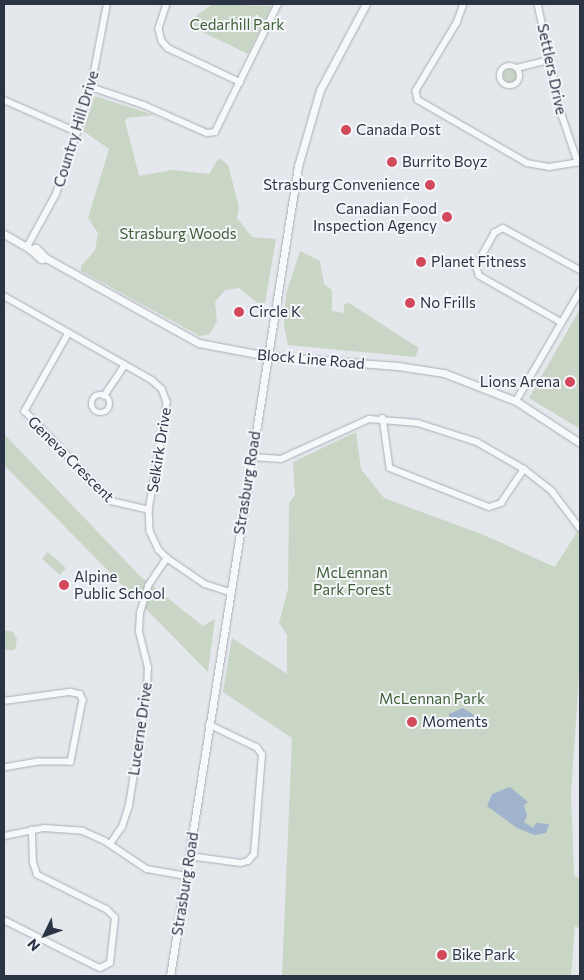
<!DOCTYPE html>
<style>
body{margin:0}
#map{position:relative;width:584px;height:980px;overflow:hidden;background:#e4e7ec;font-family:Commissioner,sans-serif}
div>[style]{position:absolute}
[style*='--x']{left:calc(var(--x)*1px);top:calc(var(--y)*1px);width:calc(var(--w)*1px);rotate:calc(var(--a)*1deg)}
.green>*{inset:0;background:#c9d6c5;transform-origin:0 0}
.round{border-radius:50%}
.water>*{inset:0;background:#9fb4cc}
.roads{filter:drop-shadow(0 0 1px #a9aeb7) drop-shadow(0 0 1px #a9aeb7)}
.minor>*{height:5.5px;margin:-2.75px;padding:0 2.75px;transform-origin:2.75px;border-radius:2.75px;background:#f7f8fa}
.minor>.ring{margin:-2.75px;padding:0;box-sizing:content-box;background:none;border:5.5px solid #f7f8fa;border-radius:50%}
.tertiary>*{height:7px;margin:-3.5px;padding:0 3.5px;transform-origin:3.5px;border-radius:3.5px;background:#f7f8fa}
.dots>*{width:14px;height:14px;translate:-50% -50%;box-sizing:border-box;border:2px solid #f4f6f9;border-radius:50%}
span{translate:-50% -50%;white-space:nowrap;text-align:center;line-height:1.15;-webkit-text-stroke:4px #f4f6f9;paint-order:stroke}
.park-label{font-size:15px;color:#3f6138}
.street-label{font-size:15px;color:#2b3445}
.poi-label{font-size:15px;color:#2b3445}
.left{translate:0 -50%;text-align:left}
.right{translate:-100% -50%;text-align:right}
.frame{position:absolute;inset:0;border:5px solid #2b3445;pointer-events:none}
.north{position:absolute;left:20px;top:910px;width:50px;height:50px;-webkit-text-stroke:4px #f4f6f9;paint-order:stroke;rotate:228deg;font-size:14px;font-weight:700;line-height:20px;text-align:center;color:#2b3445}
.north::after{content:'';display:block;margin:auto;width:18px;height:22px;background:#2b3445;clip-path:polygon(50% 0,100% 100%,50% 72%,0 100%)}
</style>
<div id="map">
<div class="green">
<i style="clip-path:polygon(213px 4px,272px 6px,248px 54px,190px 26px,197px 15px)"></i>
<i class="round" style="left:503px;top:69px;width:14px;height:14px"></i>
<i style="clip-path:polygon(95px 96px,154px 115px,127px 118px,125px 121px,139px 176px,173px 170px,209px 174px,219px 158px,228px 165px,239px 207px,237px 218px,252px 237px,276px 239px,265px 303px,258px 303px,239px 288px,225px 290px,215px 302px,217px 321px,210px 334px,200px 336px,81px 271px,81px 266px,95px 250px,98px 233px,88px 218px,109px 149px,83px 131px)"></i>
<i style="clip-path:polygon(300px 251px,320px 261px,324px 284px,332px 290px,332px 311px,344px 313px,344px 304px,349px 303px,419px 348px,415px 357px,288px 345px,284px 326px,286px 294px)"></i>
<i style="clip-path:polygon(580px 309px,580px 429px,529px 398px)"></i>
<i style="clip-path:polygon(356px 432px,361px 469px,384px 498px,486px 536px,555px 567px,580px 527px,580px 661px,571px 794px,574px 875px,580px 879px,580px 929px,575px 926px,571px 976px,282px 976px,292px 738px,223px 692px,232px 638px,287px 674px,287px 635px,279px 623px,288px 589px,289px 503px,295px 495px,293px 462px)"></i>
<i style="clip-path:polygon(4px 434px,140px 576px,203px 626px,215px 619px,208px 672px,4px 465px)"></i>
<i style="left:48px;top:552px;width:24px;height:9px;rotate:42deg"></i>
<i style="clip-path:polygon(4px 630px,13px 632px,17px 639px,15px 650px,4px 650px)"></i>
</div>
<div class="water">
<i style="clip-path:polygon(463px 708px,474px 715px,473px 724px,449px 720px,449px 714px)"></i>
<i style="clip-path:polygon(510px 787px,528px 802px,524px 805px,527px 816px,524px 822px,533px 828px,536px 823px,549px 824px,546px 833px,535px 835px,517px 828px,487px 806px,492px 794px)"></i>
</div>
<div class="roads">
<div class="minor">
<i style="--x:167;--y:4;--w:26;--a:108"></i>
<i style="--x:159;--y:29;--w:12;--a:76"></i>
<i style="--x:162;--y:41;--w:9;--a:49"></i>
<i style="--x:168;--y:48;--w:80;--a:25.3"></i>
<i style="--x:464;--y:4;--w:20;--a:110"></i>
<i style="--x:457;--y:23;--w:79;--a:121.1"></i>
<i style="--x:416;--y:91;--w:9;--a:77"></i>
<i style="--x:418;--y:100;--w:126;--a:30"></i>
<i style="--x:527;--y:163;--w:22;--a:10"></i>
<i style="--x:549;--y:167;--w:31;--a:-9"></i>
<i style="--x:538;--y:4;--w:114;--a:77.8"></i>
<i style="--x:562;--y:115;--w:50;--a:71.2"></i>
<i class="ring" style="left:500px;top:66px;width:14.5px;height:14.5px"></i>
<i style="--x:517;--y:68;--w:33;--a:-14"></i>
<i style="--x:91;--y:87;--w:56;--a:18.8"></i>
<i style="--x:144;--y:105;--w:69;--a:24"></i>
<i style="--x:207;--y:133;--w:8;--a:-7"></i>
<i style="--x:215;--y:132;--w:143;--a:-63.8"></i>
<i style="--x:4;--y:100;--w:80;--a:23.7"></i>
<i style="--x:27;--y:247;--w:60;--a:-61.3"></i>
<i style="--x:56;--y:194;--w:65;--a:-71.3"></i>
<i style="--x:77;--y:132;--w:47;--a:-72.7"></i>
<i style="--x:91;--y:87;--w:85;--a:-79.1"></i>
<i style="--x:4;--y:296;--w:170;--a:29.6"></i>
<i style="--x:152;--y:380;--w:13;--a:42"></i>
<i style="--x:162;--y:389;--w:14;--a:69"></i>
<i style="--x:167;--y:402;--w:12;--a:95"></i>
<i style="--x:166;--y:414;--w:97;--a:100"></i>
<i style="--x:149;--y:510;--w:21;--a:87"></i>
<i style="--x:150;--y:531;--w:21;--a:65"></i>
<i style="--x:159;--y:550;--w:11;--a:45"></i>
<i style="--x:167;--y:558;--w:46;--a:34.4"></i>
<i style="--x:205;--y:584;--w:25;--a:18"></i>
<i style="--x:562;--y:323;--w:95;--a:-150.5"></i>
<i style="--x:479;--y:276;--w:10;--a:-107"></i>
<i style="--x:476;--y:266;--w:38;--a:-61"></i>
<i style="--x:494;--y:233;--w:10;--a:-29"></i>
<i style="--x:503;--y:228;--w:88;--a:28.6"></i>
<i style="--x:69;--y:333;--w:90;--a:119.4"></i>
<i style="--x:25;--y:411;--w:124;--a:46.3"></i>
<i style="--x:111;--y:501;--w:39;--a:13"></i>
<i class="ring" style="left:92px;top:395px;width:12.5px;height:12.5px"></i>
<i style="--x:104;--y:396;--w:37;--a:-56"></i>
<i style="--x:516;--y:401;--w:127;--a:-59.8"></i>
<i style="--x:383;--y:418;--w:50;--a:82"></i>
<i style="--x:390;--y:468;--w:106;--a:21.5"></i>
<i style="--x:489;--y:507;--w:13;--a:-18"></i>
<i style="--x:501;--y:503;--w:41;--a:-55.9"></i>
<i style="--x:252;--y:457;--w:29;--a:4"></i>
<i style="--x:281;--y:459;--w:97;--a:-24.4"></i>
<i style="--x:369;--y:419;--w:49;--a:4.7"></i>
<i style="--x:418;--y:423;--w:62;--a:17.9"></i>
<i style="--x:477;--y:442;--w:54;--a:29.9"></i>
<i style="--x:524;--y:469;--w:36;--a:38"></i>
<i style="--x:552;--y:491;--w:46;--a:52.9"></i>
<i style="--x:4;--y:701;--w:67;--a:-7.8"></i>
<i style="--x:70;--y:692;--w:10;--a:11"></i>
<i style="--x:80;--y:694;--w:7;--a:63"></i>
<i style="--x:83;--y:700;--w:63;--a:101"></i>
<i style="--x:71;--y:762;--w:33;--a:180"></i>
<i style="--x:38;--y:762;--w:35;--a:170"></i>
<i style="--x:4;--y:836;--w:41;--a:-11.3"></i>
<i style="--x:44;--y:828;--w:39;--a:4"></i>
<i style="--x:83;--y:831;--w:24;--a:24"></i>
<i style="--x:105;--y:841;--w:50;--a:33.7"></i>
<i style="--x:147;--y:869;--w:40;--a:10"></i>
<i style="--x:110;--y:844;--w:21;--a:-55"></i>
<i style="--x:122;--y:827;--w:23;--a:-72"></i>
<i style="--x:129;--y:805;--w:114;--a:-80.9"></i>
<i style="--x:147;--y:692;--w:24;--a:-88"></i>
<i style="--x:148;--y:668;--w:38;--a:-104"></i>
<i style="--x:139;--y:631;--w:18;--a:-87"></i>
<i style="--x:140;--y:613;--w:28;--a:-73"></i>
<i style="--x:148;--y:586;--w:34;--a:-56"></i>
<i style="--x:189;--y:856;--w:52;--a:7.7"></i>
<i style="--x:241;--y:863;--w:7;--a:-16"></i>
<i style="--x:248;--y:861;--w:9;--a:-49"></i>
<i style="--x:254;--y:854;--w:99;--a:-85.4"></i>
<i style="--x:262;--y:755;--w:9;--a:-126"></i>
<i style="--x:257;--y:748;--w:53;--a:-154.4"></i>
<i style="--x:4;--y:920;--w:107;--a:26.6"></i>
<i style="--x:100;--y:968;--w:11;--a:-27"></i>
<i style="--x:110;--y:963;--w:45;--a:-83.7"></i>
<i style="--x:115;--y:918;--w:11;--a:-135"></i>
<i style="--x:107;--y:910;--w:78;--a:-153.4"></i>
<i style="--x:37;--y:875;--w:13;--a:-108"></i>
<i style="--x:33;--y:863;--w:33;--a:-92"></i>
</div>
<div class="tertiary">
<i style="--x:4;--y:234;--w:30;--a:30"></i>
<i style="--x:30;--y:249;--w:6;--a:-9"></i>
<i style="--x:36;--y:248;--w:14;--a:45"></i>
<i style="--x:46;--y:258;--w:175;--a:29.1"></i>
<i style="--x:199;--y:343;--w:69;--a:10.8"></i>
<i style="--x:267;--y:356;--w:131;--a:4.4"></i>
<i style="--x:398;--y:366;--w:47;--a:8.7"></i>
<i style="--x:444;--y:373;--w:77;--a:21.3"></i>
<i style="--x:516;--y:401;--w:77;--a:33.3"></i>
<i style="--x:30;--y:249;--w:15;--a:42"></i>
<i style="--x:41;--y:259;--w:5;--a:-11"></i>
<i style="--x:170;--y:976;--w:820;--a:-81.02"></i>
<i style="--x:298;--y:166;--w:79;--a:-73.9"></i>
<i style="--x:320;--y:90;--w:98;--a:-61.9"></i>
</div>
</div>
<div class="dots">
<i style="left:346px;top:130px;background:#d1495b"></i>
<i style="left:392px;top:162px;background:#d1495b"></i>
<i style="left:430px;top:185px;background:#d1495b"></i>
<i style="left:447px;top:217px;background:#d1495b"></i>
<i style="left:421px;top:262px;background:#d1495b"></i>
<i style="left:410px;top:303px;background:#d1495b"></i>
<i style="left:239px;top:312px;background:#d1495b"></i>
<i style="left:570px;top:382px;background:#d1495b"></i>
<i style="left:64px;top:585px;background:#d1495b"></i>
<i style="left:412px;top:722px;background:#d1495b"></i>
<i style="left:442px;top:955px;background:#d1495b"></i>
</div>
<div class="park-label">
<span style="left:237px;top:25px">Cedarhill Park</span>
<span style="left:178px;top:234px">Strasburg Woods</span>
<span style="left:352px;top:581px">McLennan<br>Park Forest</span>
<span style="left:432px;top:699px">McLennan Park</span>
</div>
<div class="street-label">
<span style="left:552px;top:69px;rotate:78deg">Settlers Drive</span>
<span style="left:76px;top:129px;rotate:-73deg">Country Hill Drive</span>
<span style="left:311px;top:359px;rotate:5deg">Block Line Road</span>
<span style="left:159px;top:450px;rotate:-81deg">Selkirk Drive</span>
<span style="left:71px;top:459px;rotate:45deg">Geneva Crescent</span>
<span style="left:247px;top:483px;rotate:-81deg">Strasburg Road</span>
<span style="left:140px;top:729px;rotate:-82deg">Lucerne Drive</span>
<span style="left:185px;top:884px;rotate:-81deg">Strasburg Road</span>
</div>
<div class="poi-label">
<span class="left" style="left:356px;top:130px">Canada Post</span>
<span class="left" style="left:402px;top:162px">Burrito Boyz</span>
<span class="right" style="left:420px;top:185px">Strasburg Convenience</span>
<span class="right" style="left:437px;top:217px">Canadian Food<br>Inspection Agency</span>
<span class="left" style="left:431px;top:262px">Planet Fitness</span>
<span class="left" style="left:420px;top:303px">No Frills</span>
<span class="left" style="left:249px;top:312px">Circle K</span>
<span class="right" style="left:560px;top:382px">Lions Arena</span>
<span class="left" style="left:74px;top:585px">Alpine<br>Public School</span>
<span class="left" style="left:422px;top:722px">Moments</span>
<span class="left" style="left:452px;top:955px">Bike Park</span>
</div>
<div class="frame"></div>
<div class="north">N</div>
</div>
